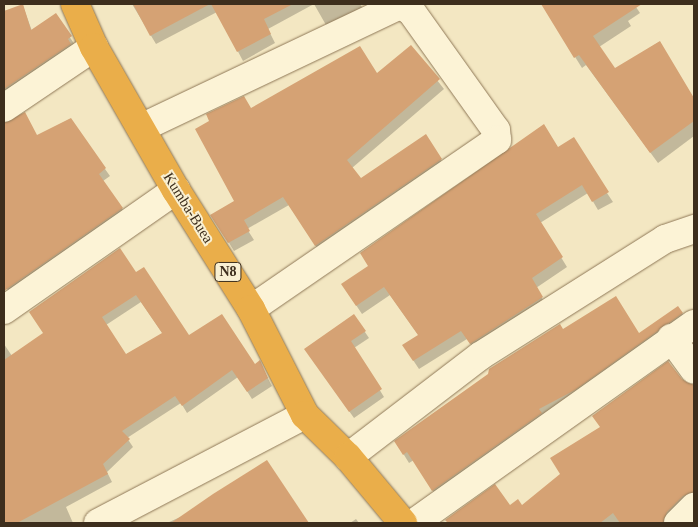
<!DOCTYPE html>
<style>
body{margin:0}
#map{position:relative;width:698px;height:527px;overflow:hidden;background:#f3e7c2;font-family:"Times New Roman",serif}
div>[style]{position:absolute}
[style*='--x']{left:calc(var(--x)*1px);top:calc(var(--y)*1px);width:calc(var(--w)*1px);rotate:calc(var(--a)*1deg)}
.shadow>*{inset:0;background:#0003}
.building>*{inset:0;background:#d5a274}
.roads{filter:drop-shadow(0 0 1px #8f7857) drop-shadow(0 0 1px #8f7857)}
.minor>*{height:28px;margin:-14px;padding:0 14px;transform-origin:14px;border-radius:14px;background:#fcf3d6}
.highway>*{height:28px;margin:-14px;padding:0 14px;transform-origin:14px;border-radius:14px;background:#eaae4a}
span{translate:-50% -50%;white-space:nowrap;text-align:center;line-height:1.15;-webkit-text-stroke:4px #f9f0d2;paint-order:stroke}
.shield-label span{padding:1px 4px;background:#f9f0d2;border:1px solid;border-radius:4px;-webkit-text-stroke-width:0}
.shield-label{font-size:14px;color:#3d2e1d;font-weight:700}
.street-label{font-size:15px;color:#3d2e1d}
.frame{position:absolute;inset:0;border:5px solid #3d2e1d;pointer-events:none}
</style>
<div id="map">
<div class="shadow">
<i style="clip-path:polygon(132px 4px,360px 4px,365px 12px,330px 32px,314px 4px,268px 29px,275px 43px,243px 61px,217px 12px,156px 44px)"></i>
<i style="clip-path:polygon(542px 4px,634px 4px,640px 13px,628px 21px,631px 26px,599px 47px,615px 70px,659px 42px,694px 99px,694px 136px,658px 163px,586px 65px,582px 68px)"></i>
<i style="clip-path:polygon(23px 6px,32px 31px,55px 15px,75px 45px,4px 100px,4px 11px)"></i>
<i style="clip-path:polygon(411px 47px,444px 89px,352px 168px,361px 180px,441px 160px,446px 168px,321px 254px,289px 205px,247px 229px,254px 240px,234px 251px,212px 215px,236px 202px,251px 110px,376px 75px)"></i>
<i style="clip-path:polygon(70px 119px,105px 169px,110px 176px,103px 181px,127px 216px,12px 296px,4px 284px,4px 124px,37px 136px)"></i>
<i style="clip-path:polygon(558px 149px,607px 193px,613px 202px,598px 210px,588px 193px,540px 223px,567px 267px,536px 288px,547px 307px,476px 352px,467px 339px,419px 369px,409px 354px,419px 336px,390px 295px,362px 314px,348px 293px)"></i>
<i style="clip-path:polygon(evenodd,135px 274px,189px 337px,263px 369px,272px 386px,252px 399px,238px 377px,187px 413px,181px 403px,127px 438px,133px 447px,107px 472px,112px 482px,66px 507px,73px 523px,4px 523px,4px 344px,12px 356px,135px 274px,141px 302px,163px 334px,125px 355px,106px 325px,141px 302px)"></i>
<i style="clip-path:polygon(682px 313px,687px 322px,438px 499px,414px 460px,409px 463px,396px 442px,563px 330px,639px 335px)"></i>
<i style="clip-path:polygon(354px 316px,369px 338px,354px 348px,384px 397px,354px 418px,310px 356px)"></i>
<i style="clip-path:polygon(687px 385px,694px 385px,694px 503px,670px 523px,449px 523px,447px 520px,510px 507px,522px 507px)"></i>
<i style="clip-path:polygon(267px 462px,308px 523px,167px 523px,187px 514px)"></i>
<i style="clip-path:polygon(356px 519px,359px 523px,350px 523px)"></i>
</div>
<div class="building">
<i style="clip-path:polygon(23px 4px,31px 30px,56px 13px,72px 36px,68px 39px,71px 44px,4px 89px,4px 11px)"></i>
<i style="clip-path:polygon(133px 4px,210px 4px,150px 36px)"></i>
<i style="clip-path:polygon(211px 4px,293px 4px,264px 19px,271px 34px,237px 52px)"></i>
<i style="clip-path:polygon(541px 4px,642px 4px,593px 36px,615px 68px,660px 41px,694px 98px,694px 121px,650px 153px,579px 55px,574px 58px)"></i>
<i style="clip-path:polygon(411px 45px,440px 79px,347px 160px,361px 178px,426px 134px,442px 159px,315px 246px,283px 197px,244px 220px,250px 231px,228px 243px,210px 215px,234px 201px,195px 129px,209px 121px,206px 114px,244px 96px,251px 108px,360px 46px,377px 73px)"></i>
<i style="clip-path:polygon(25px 112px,37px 135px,71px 118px,106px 168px,99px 174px,123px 208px,4px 291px,4px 123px)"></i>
<i style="clip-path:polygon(544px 124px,558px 147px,574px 137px,609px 192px,592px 202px,582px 185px,536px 214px,563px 257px,532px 278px,543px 297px,470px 344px,461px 331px,413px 361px,402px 345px,418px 335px,384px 287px,356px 306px,341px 284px,368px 266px,360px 253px)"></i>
<i style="clip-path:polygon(evenodd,120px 248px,136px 272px,144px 267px,189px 335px,222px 314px,255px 364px,260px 360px,268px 378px,247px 392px,232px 370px,182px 406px,175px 396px,122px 431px,130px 439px,103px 464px,108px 474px,17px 523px,4px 523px,4px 360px,43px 333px,29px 312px,120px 248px,136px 295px,162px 333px,126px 354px,102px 317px,136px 295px)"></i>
<i style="clip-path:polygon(616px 296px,639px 333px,678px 306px,683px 313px,575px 390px,539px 409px,542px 413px,432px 491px,407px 452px,403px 455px,394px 441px,488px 374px,489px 369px,560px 324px,563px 329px)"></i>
<i style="clip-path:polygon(354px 314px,366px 331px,351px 341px,382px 389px,349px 412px,304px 349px)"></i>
<i style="clip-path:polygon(668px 361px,682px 379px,694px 385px,694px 492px,683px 496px,667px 512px,663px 523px,620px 523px,613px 513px,600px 523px,448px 523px,445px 520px,495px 484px,510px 505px,518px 499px,522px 505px,560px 474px,550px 458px,600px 427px,592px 416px)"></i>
<i style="clip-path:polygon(267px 460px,309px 523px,171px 523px,213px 494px)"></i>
</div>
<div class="roads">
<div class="minor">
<i style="--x:4;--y:108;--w:109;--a:-34.1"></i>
<i style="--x:141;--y:128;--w:287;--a:-25.4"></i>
<i style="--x:400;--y:5;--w:13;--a:29"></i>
<i style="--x:411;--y:11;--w:146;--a:54.5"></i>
<i style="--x:496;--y:130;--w:10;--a:84"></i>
<i style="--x:497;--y:140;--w:298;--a:145.5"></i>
<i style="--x:4;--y:310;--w:210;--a:-34.9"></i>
<i style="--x:671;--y:338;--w:39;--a:54"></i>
<i style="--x:348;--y:457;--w:166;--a:-37.4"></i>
<i style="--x:480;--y:356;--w:219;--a:-32.3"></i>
<i style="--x:665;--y:239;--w:31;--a:-19"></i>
<i style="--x:98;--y:523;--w:233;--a:-27.6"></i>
<i style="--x:414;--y:523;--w:344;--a:-35.4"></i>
<i style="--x:678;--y:523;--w:23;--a:-45"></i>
</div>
<div class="highway">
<i style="--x:75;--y:4;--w:47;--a:66.2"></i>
<i style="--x:94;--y:47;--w:165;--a:60.2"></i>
<i style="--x:176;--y:190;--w:141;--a:57.8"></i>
<i style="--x:251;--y:309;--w:119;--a:63"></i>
<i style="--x:305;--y:415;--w:60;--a:44.3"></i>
<i style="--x:348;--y:457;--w:86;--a:50.2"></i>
</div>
</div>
<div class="shield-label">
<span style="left:228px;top:272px">N8</span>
</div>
<div class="street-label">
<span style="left:188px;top:208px;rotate:58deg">Kumba-Buea</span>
</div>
<div class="frame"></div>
</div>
